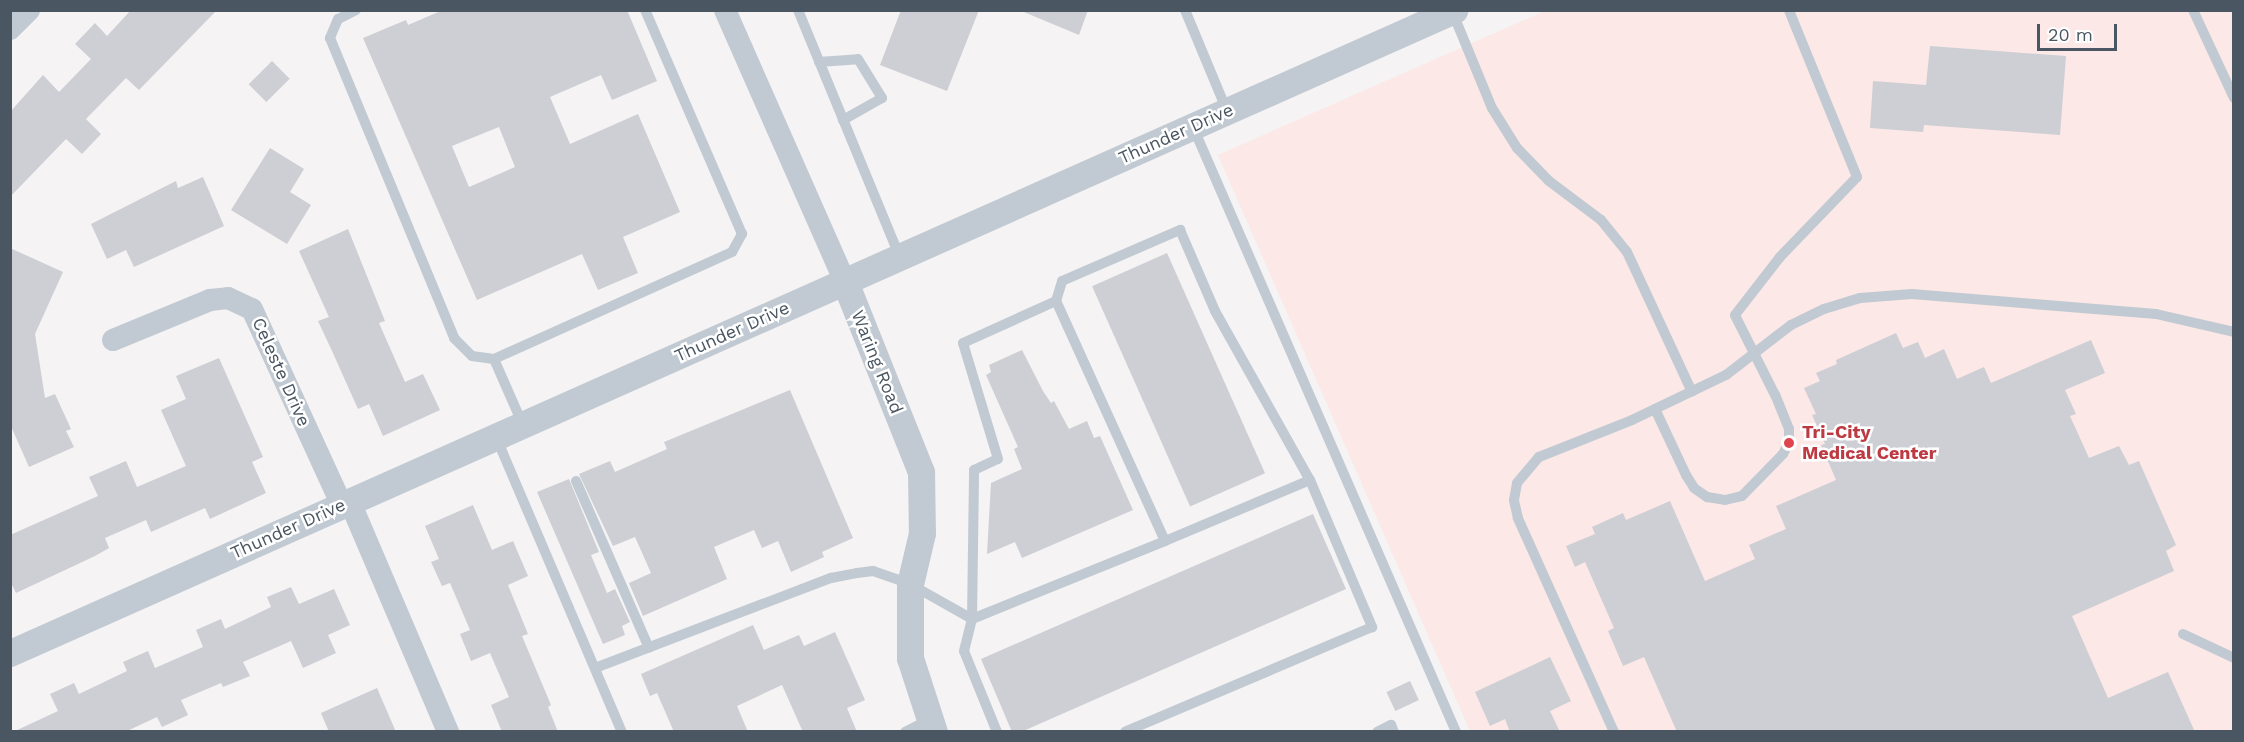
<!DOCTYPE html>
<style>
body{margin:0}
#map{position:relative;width:2244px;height:742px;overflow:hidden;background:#f5f3f3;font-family:"Work Sans",sans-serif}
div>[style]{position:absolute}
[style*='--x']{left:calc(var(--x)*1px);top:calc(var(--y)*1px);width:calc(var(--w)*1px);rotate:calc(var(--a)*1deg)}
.medical>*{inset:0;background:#fce8e6}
.building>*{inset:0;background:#cdcfd5;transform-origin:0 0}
.service>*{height:10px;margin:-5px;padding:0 5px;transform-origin:5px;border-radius:5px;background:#c1cad2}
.minor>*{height:22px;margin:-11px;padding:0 11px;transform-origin:11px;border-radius:11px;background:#c1cad2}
.tertiary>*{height:27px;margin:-13.5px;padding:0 13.5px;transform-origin:13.5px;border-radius:13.5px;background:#c1cad2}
.dots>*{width:16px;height:16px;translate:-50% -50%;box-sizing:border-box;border:3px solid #fff;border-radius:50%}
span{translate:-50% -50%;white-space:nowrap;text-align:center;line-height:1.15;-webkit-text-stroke:5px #fff;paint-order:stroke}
.street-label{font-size:18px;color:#4a5661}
.health-label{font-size:18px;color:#be3a42;font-weight:700}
.left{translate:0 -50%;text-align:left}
.frame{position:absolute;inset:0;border:12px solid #4a5661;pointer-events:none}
.scale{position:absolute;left:2037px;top:24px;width:80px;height:27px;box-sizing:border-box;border:3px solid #4a5661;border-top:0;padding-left:8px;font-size:18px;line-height:21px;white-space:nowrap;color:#4a5661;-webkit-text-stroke:4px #fff;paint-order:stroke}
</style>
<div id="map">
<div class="medical">
<i style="clip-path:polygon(1545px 11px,2233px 11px,2233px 731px,1470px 731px,1218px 155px)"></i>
</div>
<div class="building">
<i style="clip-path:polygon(131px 10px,217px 10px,139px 90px,126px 78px,86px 119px,101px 134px,82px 154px,66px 139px,10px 197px,10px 112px,43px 75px,59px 92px,91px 59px,75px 44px,95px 23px,107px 36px)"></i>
<i style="clip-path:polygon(evenodd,443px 10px,627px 10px,657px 81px,612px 100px,601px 75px,550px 97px,570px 144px,638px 114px,680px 212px,623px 237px,638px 273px,598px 290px,582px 254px,477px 300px,363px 38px,406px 20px,408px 25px,443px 10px,499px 127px,515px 167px,469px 187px,452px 146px,499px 127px)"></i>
<i style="clip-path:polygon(901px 10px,979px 10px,947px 91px,880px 65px)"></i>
<i style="clip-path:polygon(1019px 10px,1088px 10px,1079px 35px)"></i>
<i style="clip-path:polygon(1930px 46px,2066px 56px,2060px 135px,1924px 125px,1923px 132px,1870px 128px,1873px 81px,1926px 85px)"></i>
<i style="left:272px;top:61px;width:25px;height:33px;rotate:45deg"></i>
<i style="clip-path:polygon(270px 148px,304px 169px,290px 192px,311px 205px,287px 244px,231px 210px)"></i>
<i style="clip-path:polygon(203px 177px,224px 226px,134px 267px,126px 250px,107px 259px,91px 224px,176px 181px,178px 188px)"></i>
<i style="clip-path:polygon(348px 229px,385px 321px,379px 323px,405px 382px,423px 374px,440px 410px,383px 436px,369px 404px,358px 409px,332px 351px,318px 321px,329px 317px,299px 251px)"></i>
<i style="clip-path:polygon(10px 248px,63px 272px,35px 334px,45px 398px,55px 394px,71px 429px,66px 431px,74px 447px,29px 467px,10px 424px)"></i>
<i style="left:1167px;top:253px;width:241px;height:82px;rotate:66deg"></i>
<i style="clip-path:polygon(1896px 333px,1903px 348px,1918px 342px,1925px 358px,1944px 349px,1957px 379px,1984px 367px,1991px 383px,2091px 340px,2105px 373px,2065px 390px,2076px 414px,2070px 416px,2089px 458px,2119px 446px,2129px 465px,2139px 461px,2176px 545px,2166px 551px,2174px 571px,2072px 616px,2108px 698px,2168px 672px,2195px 732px,1677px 732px,1644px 657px,1623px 666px,1608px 631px,1614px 628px,1585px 562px,1575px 567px,1566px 546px,1595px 534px,1592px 527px,1623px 513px,1626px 520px,1670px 501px,1705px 581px,1755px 559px,1749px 545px,1786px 529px,1776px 506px,1836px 480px,1821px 445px,1825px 444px,1812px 415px,1816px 414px,1804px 388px,1820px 381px,1816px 373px,1837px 364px,1836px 360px)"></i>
<i style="clip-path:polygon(1022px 350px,1043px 391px,1051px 403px,1054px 401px,1069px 429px,1087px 421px,1094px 438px,1100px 436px,1133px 510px,1022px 558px,1015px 542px,987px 554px,991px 483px,1022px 469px,1014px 449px,1018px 447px,986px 375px,991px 372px,989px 365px)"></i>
<i style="clip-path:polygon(219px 358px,263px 457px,252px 462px,266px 493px,210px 519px,205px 508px,151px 532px,146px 520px,105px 538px,109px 548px,95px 556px,16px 593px,10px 581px,10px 535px,98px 496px,89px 477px,126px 461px,137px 487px,186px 466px,161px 410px,186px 399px,176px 376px)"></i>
<i style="clip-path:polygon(790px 390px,853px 538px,822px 552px,824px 557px,791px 572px,778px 541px,762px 548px,754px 530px,714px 547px,727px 579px,643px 616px,629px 583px,651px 573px,635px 537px,613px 546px,579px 474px,610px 461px,615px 472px,667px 449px,664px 442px)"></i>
<i style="clip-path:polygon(569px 479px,599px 552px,591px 555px,607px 593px,615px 589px,630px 622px,622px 626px,625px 635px,603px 644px,537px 492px)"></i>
<i style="clip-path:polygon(473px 505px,492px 550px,513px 541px,528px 576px,508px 585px,528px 634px,522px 636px,551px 705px,548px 707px,558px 732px,502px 732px,491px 705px,509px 697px,490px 653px,471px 661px,460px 634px,470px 630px,450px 583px,442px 586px,431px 562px,439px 559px,425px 526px)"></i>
<i style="clip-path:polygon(1313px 514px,1346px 589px,1021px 732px,1012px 732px,981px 659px)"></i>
<i style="clip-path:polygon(291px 587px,299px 604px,334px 589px,350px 625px,328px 635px,336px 653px,303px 668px,291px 641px,243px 662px,250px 676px,223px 687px,221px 683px,181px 700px,188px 715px,162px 727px,157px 717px,125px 732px,13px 732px,58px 711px,50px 694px,74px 683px,79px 694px,127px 671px,123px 662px,148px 651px,155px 668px,203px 647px,196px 630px,221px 619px,225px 629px,271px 607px,267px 597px)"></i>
<i style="clip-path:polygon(753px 625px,764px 650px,799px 635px,804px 646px,835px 632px,865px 700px,847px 708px,857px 732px,803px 732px,782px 685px,737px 706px,748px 732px,674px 732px,657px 693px,650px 696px,641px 674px)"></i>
<i style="clip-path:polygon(1550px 657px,1571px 701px,1550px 711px,1560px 732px,1510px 732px,1505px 719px,1490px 726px,1475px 692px)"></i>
<i style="left:1410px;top:681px;width:21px;height:26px;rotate:65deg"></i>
<i style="clip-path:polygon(377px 688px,396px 732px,329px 732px,321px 713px)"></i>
</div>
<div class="service">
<i style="--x:356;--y:10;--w:20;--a:153"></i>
<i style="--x:338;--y:19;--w:21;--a:113"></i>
<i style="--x:330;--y:38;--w:325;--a:67.5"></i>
<i style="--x:454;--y:338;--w:25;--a:45"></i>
<i style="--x:472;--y:356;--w:22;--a:8"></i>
<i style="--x:494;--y:359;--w:72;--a:66.3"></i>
<i style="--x:798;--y:10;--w:267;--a:67.6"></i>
<i style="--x:1185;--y:10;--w:109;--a:67.4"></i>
<i style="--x:2193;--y:10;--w:97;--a:65"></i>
<i style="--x:1452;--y:11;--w:105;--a:67.6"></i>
<i style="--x:1492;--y:108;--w:47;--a:58"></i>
<i style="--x:1517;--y:148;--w:46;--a:45.9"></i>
<i style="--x:1549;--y:181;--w:65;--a:36.9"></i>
<i style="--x:1601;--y:220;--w:41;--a:50.9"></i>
<i style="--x:1627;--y:252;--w:154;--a:65.1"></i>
<i style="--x:819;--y:62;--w:39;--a:-4"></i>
<i style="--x:858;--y:59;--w:46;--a:58.4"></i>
<i style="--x:882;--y:98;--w:45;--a:150.6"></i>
<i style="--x:1193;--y:127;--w:660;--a:66.5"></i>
<i style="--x:494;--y:359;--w:261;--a:-24.2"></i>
<i style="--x:732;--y:252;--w:21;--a:-61"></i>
<i style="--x:742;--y:234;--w:244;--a:-113.4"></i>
<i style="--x:1655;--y:409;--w:73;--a:64.8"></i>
<i style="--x:1686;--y:475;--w:15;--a:58"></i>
<i style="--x:1694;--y:488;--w:16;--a:35"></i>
<i style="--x:1707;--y:497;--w:18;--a:9"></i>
<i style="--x:1725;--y:500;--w:17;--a:-13"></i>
<i style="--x:1742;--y:496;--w:59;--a:-45.7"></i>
<i style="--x:1783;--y:454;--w:13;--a:-63"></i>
<i style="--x:1789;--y:442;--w:13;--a:-90"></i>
<i style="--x:1789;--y:429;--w:37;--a:-112"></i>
<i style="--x:1775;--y:395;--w:89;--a:-116.6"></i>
<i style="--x:1735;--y:315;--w:73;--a:-52.2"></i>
<i style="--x:1780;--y:257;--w:111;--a:-46.1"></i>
<i style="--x:1857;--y:177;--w:180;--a:-112.2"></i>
<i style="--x:496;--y:437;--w:321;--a:66.9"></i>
<i style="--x:576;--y:481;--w:182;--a:66.4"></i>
<i style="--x:1165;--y:541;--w:157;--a:-22.8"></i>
<i style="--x:972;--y:619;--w:208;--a:-22"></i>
<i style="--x:1165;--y:541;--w:264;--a:-114.4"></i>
<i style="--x:1056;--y:301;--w:21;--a:-73"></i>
<i style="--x:1062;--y:281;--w:129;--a:-23.4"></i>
<i style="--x:1180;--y:230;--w:88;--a:66.6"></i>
<i style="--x:1215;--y:311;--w:194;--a:60.7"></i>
<i style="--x:1310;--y:480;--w:160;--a:67.1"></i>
<i style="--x:1372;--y:627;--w:268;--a:157"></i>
<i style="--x:2183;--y:634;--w:56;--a:25.2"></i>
<i style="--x:595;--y:668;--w:253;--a:-20.9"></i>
<i style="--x:831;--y:578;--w:26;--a:-11"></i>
<i style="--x:857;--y:573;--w:16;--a:-7"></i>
<i style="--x:873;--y:571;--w:39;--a:19"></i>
<i style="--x:910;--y:584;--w:71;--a:29.4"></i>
<i style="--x:905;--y:732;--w:27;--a:-27"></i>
<i style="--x:997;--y:732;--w:87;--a:-112.2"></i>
<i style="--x:964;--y:651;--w:33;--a:-76"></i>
<i style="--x:972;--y:619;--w:149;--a:-89.2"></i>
<i style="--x:974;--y:470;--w:26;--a:-25"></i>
<i style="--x:998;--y:459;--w:121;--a:-106.8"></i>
<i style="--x:963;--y:343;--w:102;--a:-24.3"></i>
<i style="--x:1377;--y:732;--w:16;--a:-27"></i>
<i style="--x:1391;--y:725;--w:8;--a:67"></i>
<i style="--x:1614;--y:732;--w:235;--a:-114.2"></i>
<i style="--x:1518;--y:518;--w:18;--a:-103"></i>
<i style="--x:1514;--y:500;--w:17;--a:-80"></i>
<i style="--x:1517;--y:483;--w:34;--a:-50"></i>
<i style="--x:1539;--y:457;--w:100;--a:-21.7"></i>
<i style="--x:1632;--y:420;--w:104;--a:-25.6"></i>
<i style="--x:1726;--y:375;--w:82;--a:-37.6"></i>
<i style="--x:1791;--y:325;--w:37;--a:-26"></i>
<i style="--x:1824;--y:309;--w:38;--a:-17"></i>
<i style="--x:1860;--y:298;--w:52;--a:-4.4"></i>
<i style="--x:1912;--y:294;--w:245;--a:4.7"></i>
<i style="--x:2156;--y:314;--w:80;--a:13"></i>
</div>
<div class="minor">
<i style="--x:725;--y:10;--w:297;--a:66.2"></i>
<i style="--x:10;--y:29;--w:27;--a:-45"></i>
<i style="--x:113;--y:340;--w:105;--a:-22.4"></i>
<i style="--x:210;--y:300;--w:18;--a:-6"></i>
<i style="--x:228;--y:298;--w:26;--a:25"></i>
<i style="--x:252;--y:309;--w:217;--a:65.4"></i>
<i style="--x:350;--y:502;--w:250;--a:66.9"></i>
</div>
<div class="tertiary">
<i style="--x:845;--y:282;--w:205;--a:68.2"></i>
<i style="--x:921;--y:472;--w:61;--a:89.1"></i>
<i style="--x:922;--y:533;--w:52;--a:103.2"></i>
<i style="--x:910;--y:584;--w:74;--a:90"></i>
<i style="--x:910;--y:658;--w:78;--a:72"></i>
<i style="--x:10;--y:653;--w:1581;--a:-24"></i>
</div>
<div class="dots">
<i style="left:1789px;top:443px;background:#e0444e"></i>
</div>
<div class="street-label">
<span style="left:1176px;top:134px;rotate:-24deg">Thunder Drive</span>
<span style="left:732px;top:332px;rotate:-24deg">Thunder Drive</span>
<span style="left:877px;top:362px;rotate:68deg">Waring Road</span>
<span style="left:281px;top:372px;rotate:66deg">Celeste Drive</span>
<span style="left:288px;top:529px;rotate:-24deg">Thunder Drive</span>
</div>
<div class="health-label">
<span class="left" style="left:1802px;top:443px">Tri-City<br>Medical Center</span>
</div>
<div class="frame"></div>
<div class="scale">20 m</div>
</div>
